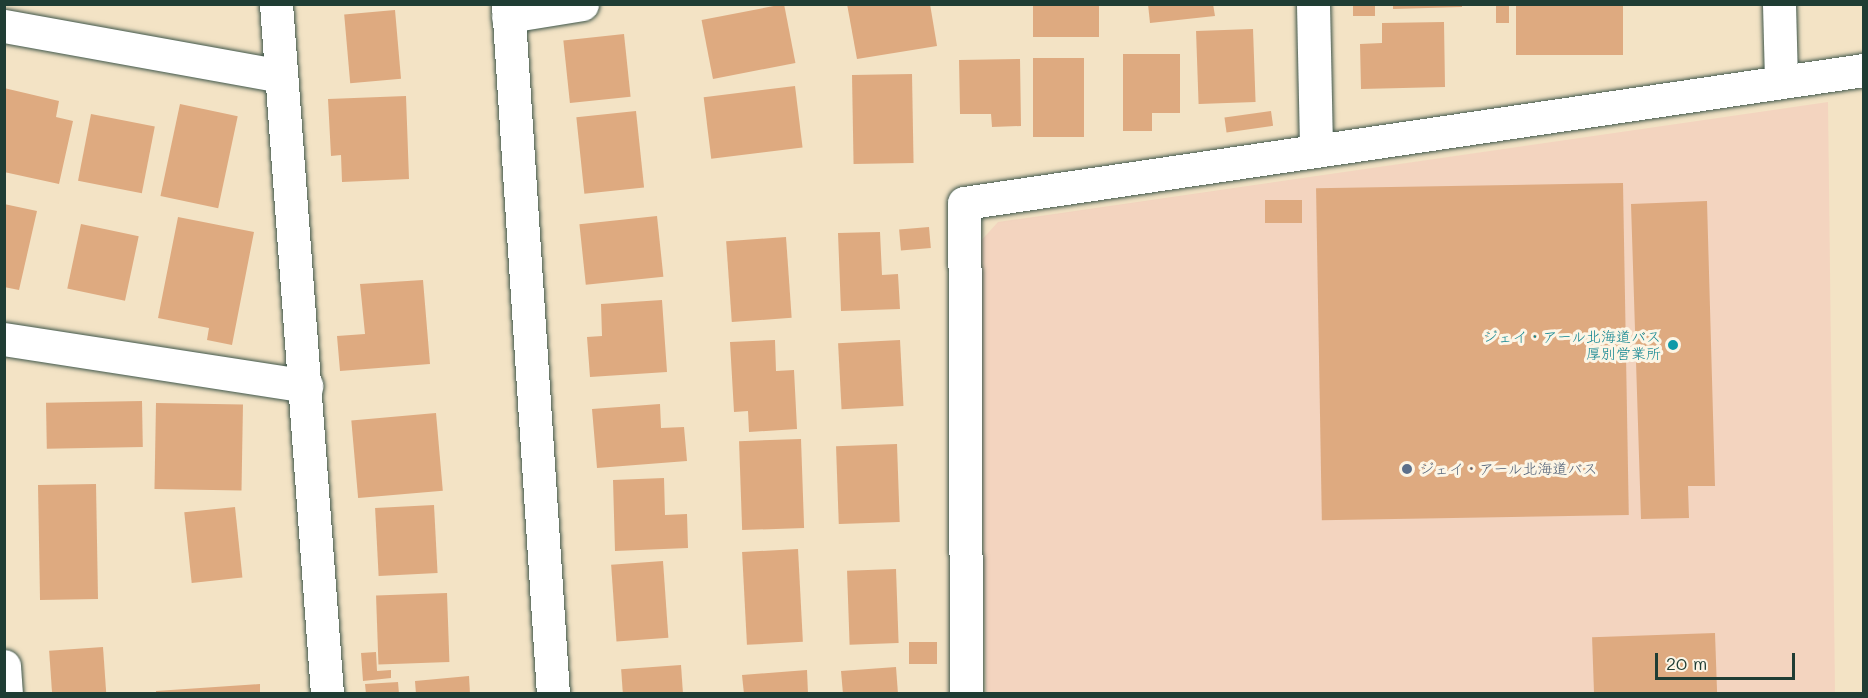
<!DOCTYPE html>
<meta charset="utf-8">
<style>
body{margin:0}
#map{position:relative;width:1868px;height:698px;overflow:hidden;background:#f3e3c5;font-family:Mali,"Klee One",sans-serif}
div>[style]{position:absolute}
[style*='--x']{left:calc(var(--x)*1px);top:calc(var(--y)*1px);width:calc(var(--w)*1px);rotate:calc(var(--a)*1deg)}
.built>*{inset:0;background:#f3d4bf}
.building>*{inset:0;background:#deaa80;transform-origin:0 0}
.roads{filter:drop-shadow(0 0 2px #3f564a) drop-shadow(0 0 2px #3f564a)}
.street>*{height:33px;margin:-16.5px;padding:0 16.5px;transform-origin:16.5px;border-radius:16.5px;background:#fff}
.dots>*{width:16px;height:16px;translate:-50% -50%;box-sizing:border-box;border:3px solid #fcf5e5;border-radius:50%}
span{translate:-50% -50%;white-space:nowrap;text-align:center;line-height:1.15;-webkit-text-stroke:6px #fcf5e5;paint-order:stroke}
.culture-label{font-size:15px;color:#0d838f}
.right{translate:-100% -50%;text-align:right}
.service-label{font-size:15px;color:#4e5e75}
.left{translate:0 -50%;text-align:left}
.frame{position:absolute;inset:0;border:6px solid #1f3d34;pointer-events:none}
.scale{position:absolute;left:1655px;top:653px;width:140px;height:27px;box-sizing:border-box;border:3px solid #1f3d34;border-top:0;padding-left:8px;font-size:18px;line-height:21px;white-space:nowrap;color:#1f3d34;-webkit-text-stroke:4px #fcf5e5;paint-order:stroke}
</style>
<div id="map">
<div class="built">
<i style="clip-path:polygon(1828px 102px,1835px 693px,986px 693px,978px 244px,998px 222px)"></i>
</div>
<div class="building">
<i style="left:784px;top:4px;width:60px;height:84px;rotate:79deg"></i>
<i style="clip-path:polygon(847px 4px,930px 4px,937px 46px,857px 59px)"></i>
<i style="left:1033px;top:4px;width:66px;height:33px"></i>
<i style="clip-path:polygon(1148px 4px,1213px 4px,1215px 16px,1150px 23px)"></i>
<i style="clip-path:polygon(1393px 4px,1462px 4px,1462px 7px,1393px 9px)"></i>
<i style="left:1496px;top:4px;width:13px;height:19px"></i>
<i style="left:1516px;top:4px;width:107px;height:51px"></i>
<i style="left:1353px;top:5px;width:22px;height:11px"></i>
<i style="left:395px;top:10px;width:69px;height:51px;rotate:85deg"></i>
<i style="clip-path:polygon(1444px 22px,1445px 87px,1361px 89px,1360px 44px,1382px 43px,1382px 23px)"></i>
<i style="left:1253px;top:29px;width:73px;height:57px;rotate:88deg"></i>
<i style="left:624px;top:34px;width:63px;height:61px;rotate:84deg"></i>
<i style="clip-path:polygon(1123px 54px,1180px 54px,1180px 113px,1152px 113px,1152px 131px,1123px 131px)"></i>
<i style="left:1033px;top:58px;width:51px;height:79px"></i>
<i style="clip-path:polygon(1020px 59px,1021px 126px,992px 127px,991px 114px,960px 114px,959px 60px)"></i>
<i style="left:912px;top:74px;width:89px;height:60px;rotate:89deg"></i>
<i style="left:795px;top:86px;width:62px;height:92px;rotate:83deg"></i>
<i style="clip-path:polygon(4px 88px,59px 101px,56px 117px,73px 121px,59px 184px,4px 172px)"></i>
<i style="clip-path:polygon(406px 96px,409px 179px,342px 182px,341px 155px,331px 156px,328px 99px)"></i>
<i style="left:180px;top:104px;width:59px;height:94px;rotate:12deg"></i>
<i style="left:636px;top:111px;width:77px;height:60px;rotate:84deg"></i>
<i style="left:1271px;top:111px;width:15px;height:47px;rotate:82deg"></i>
<i style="left:91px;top:114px;width:65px;height:68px;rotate:11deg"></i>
<i style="left:1623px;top:183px;width:332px;height:307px;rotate:89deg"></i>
<i style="left:1265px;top:200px;width:37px;height:23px"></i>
<i style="clip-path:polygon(1707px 201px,1715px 486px,1688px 486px,1689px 518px,1641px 519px,1631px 204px)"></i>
<i style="clip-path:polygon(4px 204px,37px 211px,19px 290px,4px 287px)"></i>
<i style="left:657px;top:216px;width:61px;height:78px;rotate:84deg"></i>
<i style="clip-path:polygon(178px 217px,254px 232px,232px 345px,207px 340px,209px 328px,158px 318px)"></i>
<i style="left:81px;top:224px;width:59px;height:66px;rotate:12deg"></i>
<i style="left:929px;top:227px;width:21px;height:30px;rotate:85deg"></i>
<i style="clip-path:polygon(880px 232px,882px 275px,898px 274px,900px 309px,841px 311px,838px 233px)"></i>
<i style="left:786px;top:237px;width:81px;height:60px;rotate:86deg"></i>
<i style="clip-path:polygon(423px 280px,430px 364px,340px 371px,337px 336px,365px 334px,360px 284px)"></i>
<i style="clip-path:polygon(662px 300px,667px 372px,590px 377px,587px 337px,602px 336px,601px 304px)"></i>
<i style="clip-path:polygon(775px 340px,776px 371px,794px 370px,797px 429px,749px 432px,748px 411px,734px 412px,730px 342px)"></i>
<i style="left:900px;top:340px;width:66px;height:62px;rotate:87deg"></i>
<i style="left:142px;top:401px;width:46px;height:96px;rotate:89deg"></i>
<i style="left:156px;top:403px;width:87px;height:86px;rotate:1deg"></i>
<i style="clip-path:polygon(660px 404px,661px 428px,684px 427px,687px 461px,597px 468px,592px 409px)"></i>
<i style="left:436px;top:413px;width:78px;height:85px;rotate:85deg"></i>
<i style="left:801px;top:439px;width:89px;height:62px;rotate:88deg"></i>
<i style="left:897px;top:444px;width:78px;height:61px;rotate:88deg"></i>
<i style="clip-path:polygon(664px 478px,665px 515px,687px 514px,688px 548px,615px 551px,613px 480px)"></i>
<i style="left:96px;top:484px;width:115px;height:58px;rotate:89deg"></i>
<i style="left:434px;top:505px;width:68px;height:59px;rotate:87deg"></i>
<i style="left:235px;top:507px;width:71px;height:51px;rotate:84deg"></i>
<i style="left:798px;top:549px;width:93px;height:56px;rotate:87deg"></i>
<i style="left:663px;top:561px;width:77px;height:52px;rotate:86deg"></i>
<i style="left:896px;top:569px;width:74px;height:49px;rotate:88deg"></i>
<i style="left:447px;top:593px;width:69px;height:71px;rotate:88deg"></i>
<i style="left:1715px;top:633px;width:61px;height:123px;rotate:88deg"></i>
<i style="left:937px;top:642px;width:22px;height:28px;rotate:90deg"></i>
<i style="left:103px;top:647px;width:47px;height:54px;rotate:86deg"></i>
<i style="clip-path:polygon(376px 652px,377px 671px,391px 670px,391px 678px,363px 681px,361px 653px)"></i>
<i style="left:681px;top:665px;width:29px;height:60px;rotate:86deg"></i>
<i style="clip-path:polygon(896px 667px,898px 694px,843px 694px,841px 671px)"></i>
<i style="clip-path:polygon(807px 670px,808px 694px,744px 694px,742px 675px)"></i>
<i style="clip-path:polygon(469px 676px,470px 694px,416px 694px,415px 681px)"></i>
<i style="clip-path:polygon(398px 682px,399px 694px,366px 694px,365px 684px)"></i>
<i style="clip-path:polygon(260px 684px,260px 694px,156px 694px,156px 691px)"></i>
</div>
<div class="roads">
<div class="street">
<i style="--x:276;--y:4;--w:692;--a:85.77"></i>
<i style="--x:508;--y:4;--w:691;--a:86.27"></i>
<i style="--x:1313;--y:4;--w:145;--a:88.8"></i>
<i style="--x:1779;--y:4;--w:78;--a:88.5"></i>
<i style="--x:508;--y:16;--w:75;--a:-9.2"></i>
<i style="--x:4;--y:26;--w:281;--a:10.2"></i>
<i style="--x:4;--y:339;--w:306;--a:8.8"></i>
<i style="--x:4;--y:666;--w:28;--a:86"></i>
<i style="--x:966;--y:694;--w:491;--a:-90.2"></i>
<i style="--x:964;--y:203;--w:910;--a:-8.41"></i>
</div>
</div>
<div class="dots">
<i style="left:1673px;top:345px;background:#0f9aa8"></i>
<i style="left:1407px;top:469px;background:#5c6f8a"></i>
</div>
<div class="culture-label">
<span class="right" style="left:1661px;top:345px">ジェイ・アール北海道バス<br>厚別営業所</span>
</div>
<div class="service-label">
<span class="left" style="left:1419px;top:469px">ジェイ・アール北海道バス</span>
</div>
<div class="frame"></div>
<div class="scale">20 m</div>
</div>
